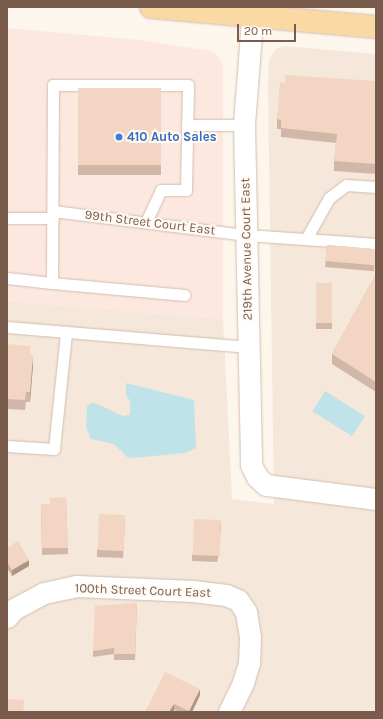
<!DOCTYPE html>
<style>
body{margin:0}
#map{position:relative;width:383px;height:719px;overflow:hidden;background:#fdf6ec;font-family:Karla,sans-serif}
div>[style]{position:absolute}
[style*='--x']{left:calc(var(--x)*1px);top:calc(var(--y)*1px);width:calc(var(--w)*1px);rotate:calc(var(--a)*1deg)}
.residential>*{inset:0;background:#f5e8da}
.commercial>*{inset:0;background:#fde8e0}
.water>*{inset:0;background:#bfe3e8;transform-origin:0 0}
.roads{filter:drop-shadow(0 0 1px #d1beb0) drop-shadow(0 0 1px #d1beb0)}
.lane>*{height:11px;margin:-5.5px;padding:0 5.5px;transform-origin:5.5px;border-radius:5.5px;background:#fff}
.street>*{height:21px;margin:-10.5px;padding:0 10.5px;transform-origin:10.5px;border-radius:10.5px;background:#fff}
.primary>*{height:22px;margin:-11px;padding:0 11px;transform-origin:11px;border-radius:11px;background:#fbd9a5}
.wall>*{inset:0;background:#d1b7a8;transform-origin:0 0}
.shaded-wall>*{inset:0;background:#aa9588}
.building>*{inset:0;background:#f3d5c3;transform-origin:0 0}
.dots>*{width:11px;height:11px;translate:-50% -50%;box-sizing:border-box;border:2px solid #fffaf3;border-radius:50%}
span{translate:-50% -50%;white-space:nowrap;text-align:center;line-height:1.15;-webkit-text-stroke:4px #fffaf3;paint-order:stroke}
.shop-label{font-size:13px;color:#366cbe;font-weight:700}
.left{translate:0 -50%;text-align:left}
.street-label{font-size:13px;color:#7a5c4d}
.frame{position:absolute;inset:0;border:8px solid #7a5c4d;pointer-events:none}
.scale{position:absolute;left:237px;top:24px;width:59px;height:18px;box-sizing:border-box;border:2px solid #7a5c4d;border-top:0;padding-left:5px;font-size:12px;line-height:14px;white-space:nowrap;color:#7a5c4d;-webkit-text-stroke:3px #fffaf3;paint-order:stroke}
</style>
<div id="map">
<div class="residential">
<i style="clip-path:polygon(284px 46px,376px 54px,376px 712px,7px 712px,7px 301px,223px 319px,232px 499px,274px 504px,268px 86px,269px 59px,276px 49px)"></i>
</div>
<div class="commercial">
<i style="clip-path:polygon(7px 28px,140px 40px,211px 51px,218px 56px,223px 64px,223px 319px,7px 301px)"></i>
</div>
<div class="water">
<i style="clip-path:polygon(126px 383px,194px 400px,196px 448px,185px 453px,133px 458px,127px 457px,114px 444px,91px 439px,86px 427px,87px 406px,91px 403px,97px 404px,123px 416px,130px 415px,130px 401px,126px 395px)"></i>
<i style="left:325px;top:391px;width:47px;height:24px;rotate:32deg"></i>
</div>
<div class="roads">
<div class="lane">
<i style="--x:187;--y:125;--w:57;--a:0"></i>
<i style="--x:53;--y:211;--w:195;--a:7.1"></i>
<i style="--x:247;--y:235;--w:129;--a:4"></i>
<i style="--x:7;--y:218;--w:46;--a:0"></i>
<i style="--x:146;--y:222;--w:35;--a:-65"></i>
<i style="--x:161;--y:190;--w:25;--a:0"></i>
<i style="--x:186;--y:190;--w:105;--a:-88.9"></i>
<i style="--x:188;--y:85;--w:135;--a:180"></i>
<i style="--x:53;--y:85;--w:198;--a:90.3"></i>
<i style="--x:52;--y:283;--w:133;--a:5.2"></i>
<i style="--x:306;--y:239;--w:47;--a:-60.7"></i>
<i style="--x:329;--y:198;--w:21;--a:-37"></i>
<i style="--x:346;--y:185;--w:30;--a:4"></i>
<i style="--x:7;--y:278;--w:45;--a:6.3"></i>
<i style="--x:7;--y:327;--w:243;--a:4.7"></i>
<i style="--x:7;--y:446;--w:47;--a:3.7"></i>
<i style="--x:54;--y:449;--w:118;--a:-84.1"></i>
</div>
<div class="street">
<i style="--x:253;--y:7;--w:118;--a:94.4"></i>
<i style="--x:244;--y:125;--w:340;--a:88.8"></i>
<i style="--x:251;--y:465;--w:13;--a:63"></i>
<i style="--x:257;--y:477;--w:12;--a:42"></i>
<i style="--x:266;--y:485;--w:111;--a:7.3"></i>
<i style="--x:7;--y:617;--w:11;--a:-49"></i>
<i style="--x:14;--y:609;--w:34;--a:-28"></i>
<i style="--x:44;--y:593;--w:33;--a:-12"></i>
<i style="--x:76;--y:586;--w:117;--a:2.4"></i>
<i style="--x:193;--y:591;--w:33;--a:7"></i>
<i style="--x:226;--y:595;--w:13;--a:23"></i>
<i style="--x:238;--y:600;--w:14;--a:56"></i>
<i style="--x:246;--y:612;--w:25;--a:81"></i>
<i style="--x:250;--y:637;--w:26;--a:92"></i>
<i style="--x:249;--y:663;--w:21;--a:107"></i>
<i style="--x:243;--y:683;--w:32;--a:116"></i>
</div>
<div class="primary">
<i style="--x:151;--y:7;--w:226;--a:5.1"></i>
</div>
</div>
<div class="wall">
<i style="clip-path:polygon(376px 81px,376px 174px,334px 171px,334px 161px,336px 143px,281px 137px,281px 129px,277px 129px,277px 119px,285px 83px)"></i>
<i style="left:161px;top:88px;width:87px;height:83px;rotate:90deg"></i>
<i style="left:327px;top:245px;width:49px;height:22px;rotate:5deg"></i>
<i style="clip-path:polygon(376px 274px,376px 392px,332px 364px,332px 354px)"></i>
<i style="left:316px;top:283px;width:16px;height:46px"></i>
<i style="clip-path:polygon(7px 344px,30px 354px,33px 365px,30px 402px,26px 402px,25px 410px,7px 409px)"></i>
<i style="clip-path:polygon(66px 497px,68px 554px,42px 555px,41px 504px,50px 504px)"></i>
<i style="clip-path:polygon(125px 521px,123px 558px,97px 557px,97px 550px)"></i>
<i style="clip-path:polygon(221px 526px,217px 562px,192px 561px,192px 555px)"></i>
<i style="clip-path:polygon(7px 548px,29px 566px,12px 576px,7px 568px)"></i>
<i style="clip-path:polygon(137px 603px,135px 660px,114px 660px,114px 654px,93px 657px,93px 651px)"></i>
<i style="clip-path:polygon(200px 695px,192px 712px,179px 712px,174px 710px,145px 712px)"></i>
</div>
<div class="shaded-wall">
<i style="clip-path:polygon(33px 355px,33px 365px,30px 402px,30px 392px)"></i>
<i style="clip-path:polygon(221px 520px,221px 526px,217px 562px,217px 556px)"></i>
<i style="clip-path:polygon(29px 560px,29px 566px,12px 576px,12px 570px)"></i>
<i style="clip-path:polygon(200px 689px,200px 695px,192px 712px,189px 712px)"></i>
<i style="clip-path:polygon(174px 704px,174px 710px,173px 712px,169px 712px)"></i>
</div>
<div class="building">
<i style="clip-path:polygon(285px 75px,376px 81px,376px 164px,334px 161px,337px 134px,281px 128px,281px 120px,277px 119px,280px 82px,285px 83px)"></i>
<i style="left:161px;top:88px;width:77px;height:83px;rotate:90deg"></i>
<i style="left:327px;top:245px;width:49px;height:16px;rotate:5deg"></i>
<i style="clip-path:polygon(376px 274px,376px 382px,332px 354px)"></i>
<i style="left:316px;top:283px;width:16px;height:40px"></i>
<i style="clip-path:polygon(7px 344px,30px 346px,30px 354px,33px 355px,30px 392px,26px 392px,25px 400px,7px 399px)"></i>
<i style="clip-path:polygon(66px 497px,68px 548px,42px 548px,41px 504px,50px 504px,50px 498px)"></i>
<i style="left:99px;top:514px;width:26px;height:36px;rotate:2deg"></i>
<i style="left:194px;top:519px;width:27px;height:36px;rotate:2deg"></i>
<i style="clip-path:polygon(18px 541px,29px 560px,12px 570px,7px 562px,7px 548px)"></i>
<i style="clip-path:polygon(137px 603px,135px 654px,114px 654px,114px 648px,93px 651px,95px 606px)"></i>
<i style="clip-path:polygon(165px 672px,200px 689px,189px 711px,174px 704px,169px 712px,145px 712px)"></i>
<i style="left:7px;top:699px;width:17px;height:13px;rotate:3deg"></i>
</div>
<div class="dots">
<i style="left:119px;top:137px;background:#3f7fe0"></i>
</div>
<div class="shop-label">
<span class="left" style="left:127px;top:137px">410 Auto Sales</span>
</div>
<div class="street-label">
<span style="left:150px;top:223px;rotate:7deg">99th Street Court East</span>
<span style="left:247px;top:249px;rotate:-91deg">219th Avenue Court East</span>
<span style="left:143px;top:591px;rotate:2deg">100th Street Court East</span>
</div>
<div class="frame"></div>
<div class="scale">20 m</div>
</div>
